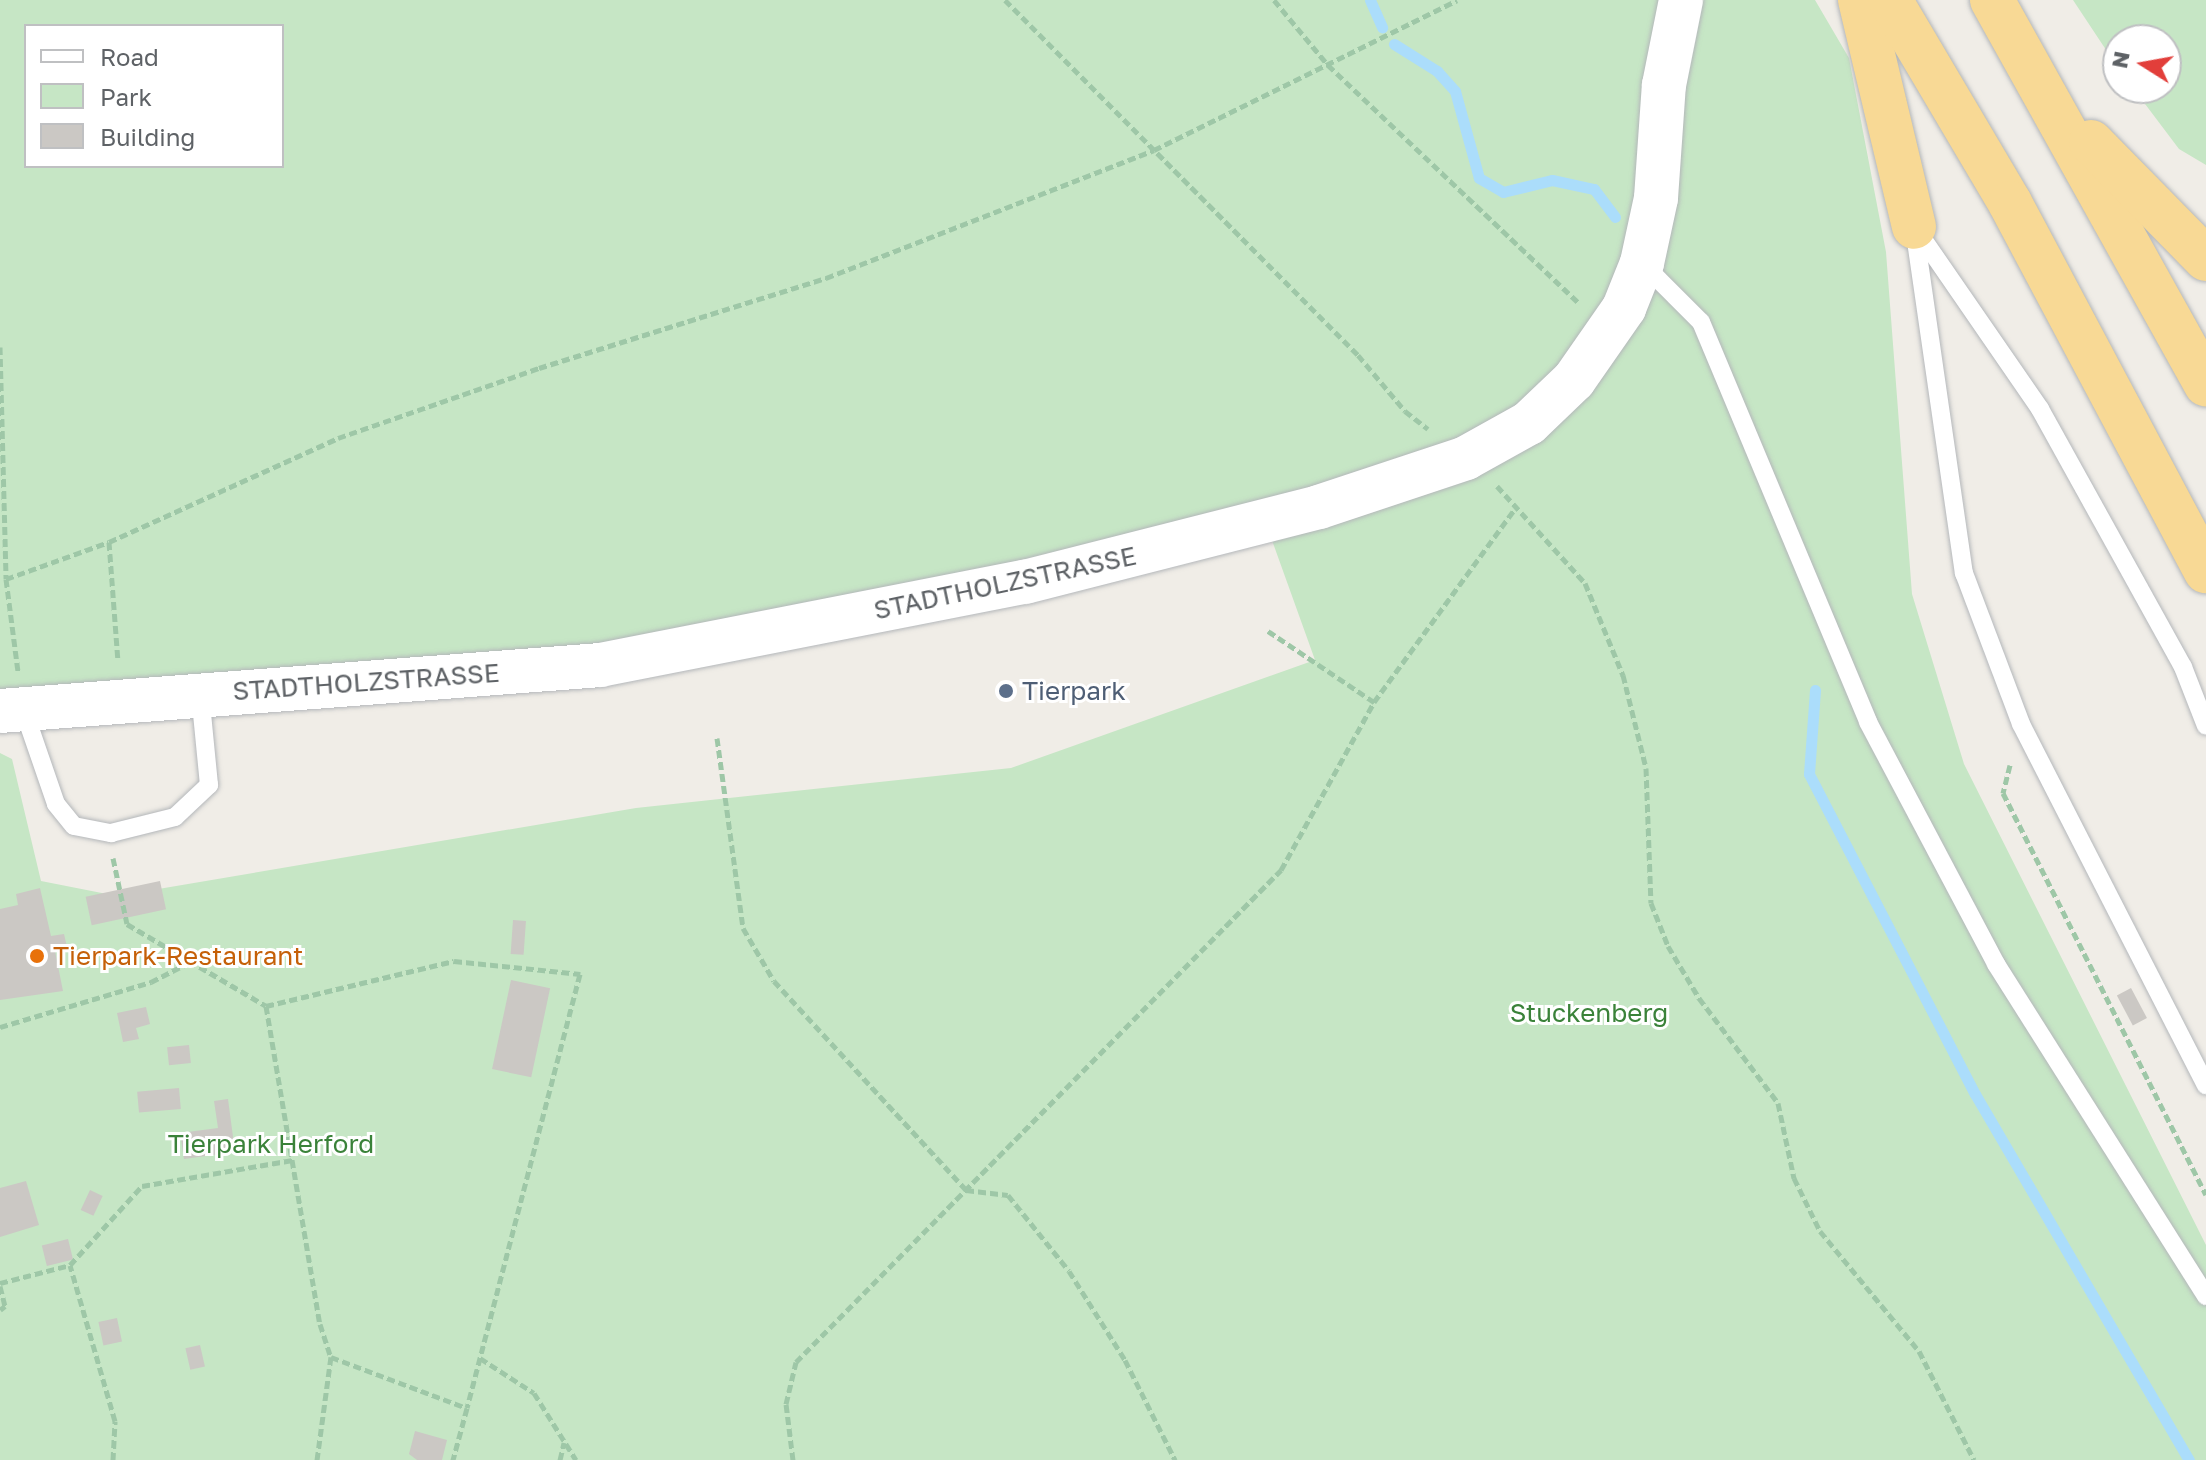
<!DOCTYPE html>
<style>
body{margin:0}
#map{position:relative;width:2206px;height:1460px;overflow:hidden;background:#f0ede7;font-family:"Golos Text",sans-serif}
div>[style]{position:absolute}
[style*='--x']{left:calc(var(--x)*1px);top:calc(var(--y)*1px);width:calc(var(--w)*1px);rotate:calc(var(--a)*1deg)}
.green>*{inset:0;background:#c6e6c5}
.stream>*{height:11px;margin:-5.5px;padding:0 5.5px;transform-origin:5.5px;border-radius:5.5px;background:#abddfb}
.building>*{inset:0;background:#cbc8c4;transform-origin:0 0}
.path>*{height:5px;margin-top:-2.5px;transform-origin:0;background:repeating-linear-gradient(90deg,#9ec7a7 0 8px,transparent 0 12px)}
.roads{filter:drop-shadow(0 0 2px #b4b7ba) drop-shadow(0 0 2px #b4b7ba)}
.service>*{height:18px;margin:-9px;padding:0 9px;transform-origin:9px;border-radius:9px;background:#fff}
.tertiary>*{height:44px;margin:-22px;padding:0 22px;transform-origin:22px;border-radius:22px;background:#fff}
.motorway>*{height:44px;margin:-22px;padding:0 22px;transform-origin:22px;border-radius:22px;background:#f8d995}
.dots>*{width:22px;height:22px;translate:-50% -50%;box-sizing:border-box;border:4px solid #fff;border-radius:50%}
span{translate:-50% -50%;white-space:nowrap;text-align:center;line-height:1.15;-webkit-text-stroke:6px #fff;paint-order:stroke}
.street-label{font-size:26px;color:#5e6266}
.service-label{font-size:26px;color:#4e5e75}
.left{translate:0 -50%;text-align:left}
.food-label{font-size:26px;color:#c56008}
.park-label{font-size:26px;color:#3a8239}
.legend{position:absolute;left:24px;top:24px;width:260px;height:144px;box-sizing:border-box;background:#fff;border:2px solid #bfc0c2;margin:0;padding:10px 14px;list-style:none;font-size:24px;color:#5e6266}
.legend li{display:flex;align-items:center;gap:16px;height:40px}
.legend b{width:40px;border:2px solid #bfc0c2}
.north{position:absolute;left:2102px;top:24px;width:80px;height:80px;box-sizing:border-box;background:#fff;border:2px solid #bfc0c2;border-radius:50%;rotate:281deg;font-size:22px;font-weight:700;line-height:32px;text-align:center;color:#5e6266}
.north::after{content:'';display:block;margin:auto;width:28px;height:36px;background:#e23e3a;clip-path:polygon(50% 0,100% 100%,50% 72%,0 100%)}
</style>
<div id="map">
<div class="green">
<i style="clip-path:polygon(evenodd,0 0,1815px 0,1849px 58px,1886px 252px,1912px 594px,1964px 764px,2206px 1245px,2206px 1460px,0 1460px,0 753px,12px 759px,41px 881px,117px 896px,636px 808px,1011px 768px,1315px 660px,1259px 504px,1026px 572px,614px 648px,0 699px,0 0,26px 26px,282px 26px,282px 166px,26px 166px,26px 26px)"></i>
<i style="clip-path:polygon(2073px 0,2206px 0,2206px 165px,2179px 149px,2133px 88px,2166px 88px,2166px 40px,2118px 40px,2118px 68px)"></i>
</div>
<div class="stream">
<i style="--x:1370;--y:0;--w:30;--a:66"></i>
<i style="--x:1394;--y:44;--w:51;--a:32.1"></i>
<i style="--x:1437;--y:71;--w:27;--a:48"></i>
<i style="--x:1455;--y:91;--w:90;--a:74.6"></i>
<i style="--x:1479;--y:178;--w:28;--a:30"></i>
<i style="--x:1503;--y:192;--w:50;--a:-13.8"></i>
<i style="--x:1552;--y:180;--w:43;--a:12.1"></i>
<i style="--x:1594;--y:189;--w:35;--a:53"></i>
<i style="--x:1815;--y:690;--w:84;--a:94.1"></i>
<i style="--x:1809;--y:774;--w:360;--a:62.6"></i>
<i style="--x:1975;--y:1094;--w:424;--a:59.7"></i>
</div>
<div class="building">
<i style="left:160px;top:881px;width:29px;height:76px;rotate:78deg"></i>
<i style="clip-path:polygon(40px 888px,51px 936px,64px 934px,67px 947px,55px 951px,63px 991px,0 1000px,0 909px,18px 905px,16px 894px)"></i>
<i style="left:513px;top:920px;width:13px;height:34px;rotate:4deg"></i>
<i style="left:511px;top:980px;width:40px;height:91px;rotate:12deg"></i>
<i style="left:2131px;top:988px;width:34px;height:16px;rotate:62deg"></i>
<i style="clip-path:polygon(146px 1007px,150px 1024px,136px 1028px,139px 1039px,123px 1042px,117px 1013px)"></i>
<i style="left:189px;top:1045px;width:18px;height:22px;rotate:84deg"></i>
<i style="left:179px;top:1088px;width:21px;height:42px;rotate:85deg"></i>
<i style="clip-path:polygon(228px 1099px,235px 1152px,184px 1159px,180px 1133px,218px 1128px,214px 1101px)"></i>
<i style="clip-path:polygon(26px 1181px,39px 1225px,0 1237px,0 1188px)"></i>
<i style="left:90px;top:1190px;width:14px;height:22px;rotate:25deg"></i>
<i style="left:68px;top:1239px;width:21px;height:27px;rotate:76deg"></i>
<i style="left:117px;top:1318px;width:24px;height:19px;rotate:78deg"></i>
<i style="left:200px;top:1345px;width:22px;height:15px;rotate:77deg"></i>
<i style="clip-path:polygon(415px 1431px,447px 1440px,442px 1460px,417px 1460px,409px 1454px)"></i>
</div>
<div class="path">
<i style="--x:1005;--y:0;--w:501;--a:45.16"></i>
<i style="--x:1358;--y:355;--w:73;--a:50"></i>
<i style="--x:1405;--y:411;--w:29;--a:38"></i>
<i style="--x:1274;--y:0;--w:85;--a:50.3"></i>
<i style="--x:1328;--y:65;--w:346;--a:43.5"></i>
<i style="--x:0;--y:347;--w:232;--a:88.5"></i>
<i style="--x:6;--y:579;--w:94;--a:82.6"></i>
<i style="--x:1497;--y:486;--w:131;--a:47.8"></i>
<i style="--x:1585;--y:583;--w:100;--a:67.6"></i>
<i style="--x:1623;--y:675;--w:96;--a:76.1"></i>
<i style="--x:1646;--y:768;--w:135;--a:87.9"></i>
<i style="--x:1651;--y:903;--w:46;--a:68.4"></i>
<i style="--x:1668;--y:946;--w:61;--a:59.2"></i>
<i style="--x:1699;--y:998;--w:131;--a:53"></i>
<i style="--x:1778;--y:1103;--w:77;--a:78"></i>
<i style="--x:1794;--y:1178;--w:59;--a:63.9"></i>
<i style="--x:1820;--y:1231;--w:156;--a:50.5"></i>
<i style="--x:1919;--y:1351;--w:122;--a:63.2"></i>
<i style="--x:109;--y:542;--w:119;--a:85.7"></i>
<i style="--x:6;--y:579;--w:109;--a:-19.8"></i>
<i style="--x:109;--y:542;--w:252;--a:-24.4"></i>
<i style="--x:338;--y:438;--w:213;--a:-19.2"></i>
<i style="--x:539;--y:368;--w:301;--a:-17.4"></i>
<i style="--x:826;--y:278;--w:352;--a:-21.3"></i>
<i style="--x:1154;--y:150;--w:338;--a:-26.3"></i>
<i style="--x:1268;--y:631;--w:128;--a:33.8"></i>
<i style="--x:717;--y:738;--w:192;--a:82.2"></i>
<i style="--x:743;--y:928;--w:61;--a:59.7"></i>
<i style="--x:774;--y:981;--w:284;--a:47.4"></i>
<i style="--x:966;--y:1190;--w:42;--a:6.8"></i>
<i style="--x:1008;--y:1195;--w:97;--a:51.2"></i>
<i style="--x:1069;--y:1271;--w:105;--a:57.8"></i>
<i style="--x:1125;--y:1360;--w:112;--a:63.4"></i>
<i style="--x:2010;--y:765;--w:29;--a:104"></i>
<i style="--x:2003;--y:793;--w:450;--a:63.2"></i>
<i style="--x:113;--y:858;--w:67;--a:78"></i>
<i style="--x:127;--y:924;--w:161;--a:30.5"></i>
<i style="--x:266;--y:1006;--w:323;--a:80.4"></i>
<i style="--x:320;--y:1324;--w:35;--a:72"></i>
<i style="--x:331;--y:1357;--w:145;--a:20.6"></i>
<i style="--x:467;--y:1408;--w:54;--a:105.1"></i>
<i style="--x:266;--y:1006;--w:193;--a:-13.5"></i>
<i style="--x:454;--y:961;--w:127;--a:5.9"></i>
<i style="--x:580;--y:974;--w:448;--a:104.6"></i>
<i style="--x:0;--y:1027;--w:158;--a:-16.6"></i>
<i style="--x:151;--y:982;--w:44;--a:-27.1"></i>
<i style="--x:0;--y:1283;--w:72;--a:-14.4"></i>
<i style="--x:0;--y:1286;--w:21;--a:76"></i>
<i style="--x:5;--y:1306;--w:6;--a:141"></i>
<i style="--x:480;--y:1358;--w:64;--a:32.9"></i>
<i style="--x:534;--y:1393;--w:79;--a:57.9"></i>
<i style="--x:113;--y:1460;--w:39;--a:-87"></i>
<i style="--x:115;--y:1421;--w:162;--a:-106.1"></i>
<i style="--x:70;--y:1265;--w:107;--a:-47.7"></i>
<i style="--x:142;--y:1186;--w:153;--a:-9.8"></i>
<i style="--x:317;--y:1460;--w:104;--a:-82.3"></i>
<i style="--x:560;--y:1460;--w:18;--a:-77"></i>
<i style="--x:793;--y:1460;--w:56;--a:-97.1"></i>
<i style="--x:786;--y:1404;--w:43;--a:-76.6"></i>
<i style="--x:796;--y:1362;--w:691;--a:-45.41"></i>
<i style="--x:1281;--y:870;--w:192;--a:-61"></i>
<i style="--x:1374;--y:702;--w:243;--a:-53.9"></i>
</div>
<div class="roads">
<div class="service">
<i style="--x:1914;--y:227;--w:350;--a:81.8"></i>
<i style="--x:1964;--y:573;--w:161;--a:69.3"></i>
<i style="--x:2021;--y:724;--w:406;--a:62.9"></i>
<i style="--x:1916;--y:229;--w:219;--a:55.4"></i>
<i style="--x:2040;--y:409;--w:295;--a:61"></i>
<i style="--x:2183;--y:667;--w:63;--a:68.7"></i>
<i style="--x:1642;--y:263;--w:83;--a:45"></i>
<i style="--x:1701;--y:322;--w:433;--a:67.3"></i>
<i style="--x:1868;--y:722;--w:274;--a:62.1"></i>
<i style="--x:1996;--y:964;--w:393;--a:57.7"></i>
<i style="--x:24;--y:711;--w:98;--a:71"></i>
<i style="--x:56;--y:804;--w:28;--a:51"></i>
<i style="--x:74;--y:826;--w:38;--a:11"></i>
<i style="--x:111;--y:833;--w:66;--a:-14"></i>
<i style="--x:175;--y:817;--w:47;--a:-43.3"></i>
<i style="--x:209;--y:785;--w:92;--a:-95.6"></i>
</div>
<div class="tertiary">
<i style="--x:0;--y:711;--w:602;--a:-4.38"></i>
<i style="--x:600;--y:665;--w:433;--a:-11.1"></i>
<i style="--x:1025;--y:582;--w:303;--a:-14.3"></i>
<i style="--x:1319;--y:507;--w:155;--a:-18.4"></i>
<i style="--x:1466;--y:458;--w:72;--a:-29.1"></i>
<i style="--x:1529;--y:423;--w:62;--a:-43.7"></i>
<i style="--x:1574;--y:380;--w:88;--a:-55.2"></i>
<i style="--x:1624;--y:308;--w:48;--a:-68.2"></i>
<i style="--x:1642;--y:263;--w:66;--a:-77.8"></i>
<i style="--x:1656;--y:198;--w:113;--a:-86"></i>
<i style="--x:1664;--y:85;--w:87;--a:-78.7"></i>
</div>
<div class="motorway">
<i style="--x:1860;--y:0;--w:233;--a:76.6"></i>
<i style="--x:1890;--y:0;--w:236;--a:59.4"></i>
<i style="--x:2010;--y:203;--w:417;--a:62"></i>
<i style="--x:1992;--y:0;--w:440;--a:60.9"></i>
<i style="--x:2091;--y:142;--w:164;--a:45.5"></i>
</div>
</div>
<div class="dots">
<i style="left:1006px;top:691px;background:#5c6f8a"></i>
<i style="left:37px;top:956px;background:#e8710a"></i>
</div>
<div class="street-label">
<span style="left:1005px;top:583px;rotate:-12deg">STADTHOLZSTRASSE</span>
<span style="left:366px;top:682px;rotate:-4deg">STADTHOLZSTRASSE</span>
</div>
<div class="service-label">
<span class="left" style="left:1022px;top:691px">Tierpark</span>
</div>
<div class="food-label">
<span class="left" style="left:53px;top:956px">Tierpark-Restaurant</span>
</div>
<div class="park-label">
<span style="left:1589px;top:1013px">Stuckenberg</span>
<span style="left:271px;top:1144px">Tierpark Herford</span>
</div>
<ul class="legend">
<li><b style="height:10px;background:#fff"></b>Road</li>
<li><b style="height:22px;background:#c6e6c5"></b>Park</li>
<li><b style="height:22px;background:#cbc8c4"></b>Building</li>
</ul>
<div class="north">N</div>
</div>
